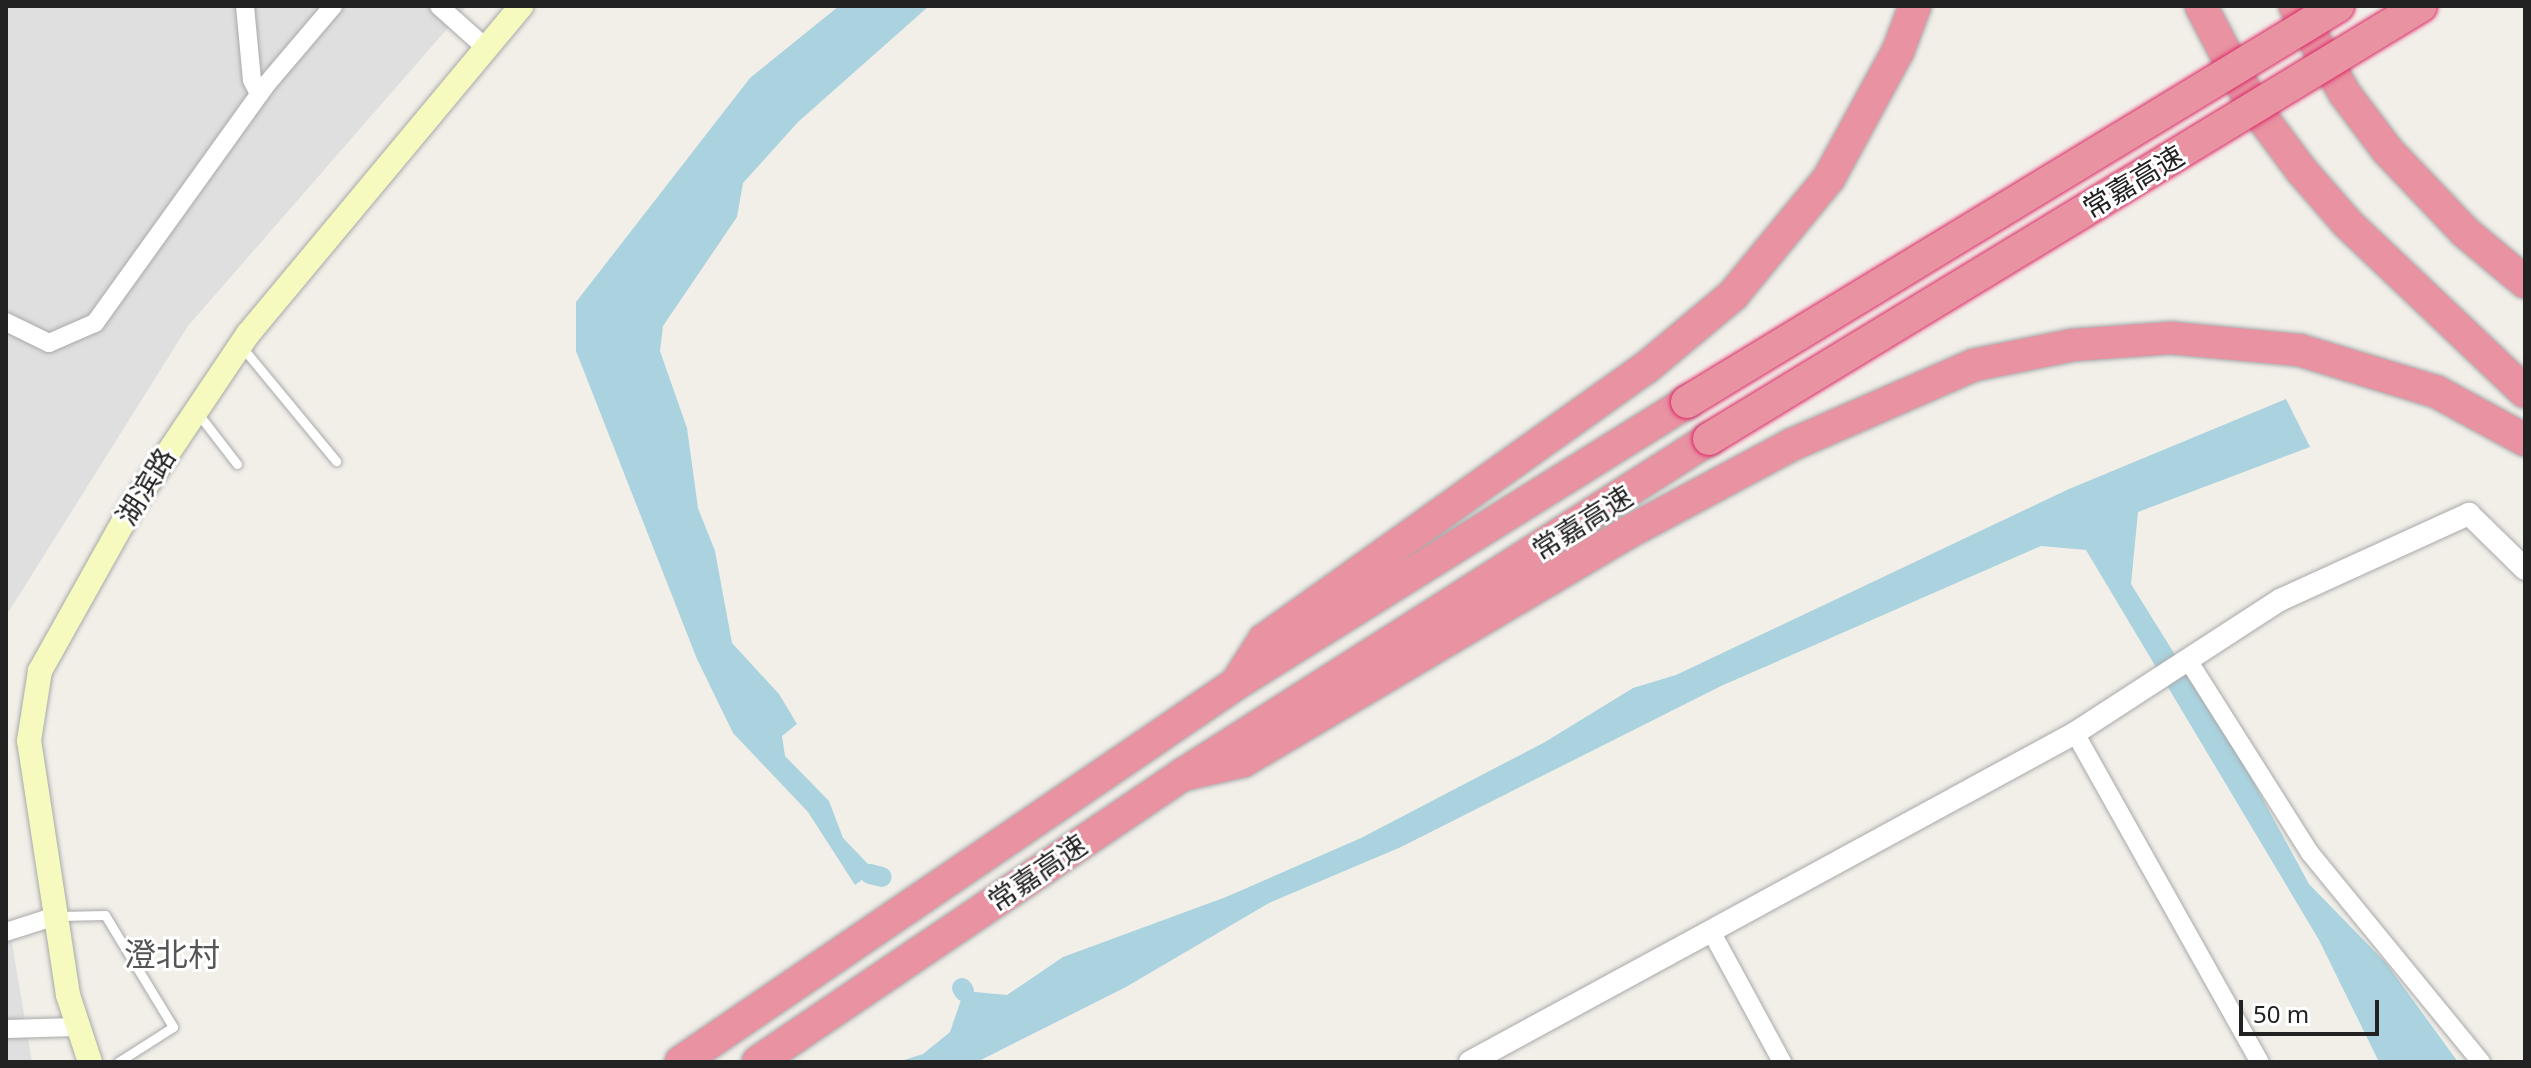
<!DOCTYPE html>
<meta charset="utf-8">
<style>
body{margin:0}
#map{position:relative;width:2531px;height:1068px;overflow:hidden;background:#f2efe9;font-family:"Noto Sans","Noto Sans SC",sans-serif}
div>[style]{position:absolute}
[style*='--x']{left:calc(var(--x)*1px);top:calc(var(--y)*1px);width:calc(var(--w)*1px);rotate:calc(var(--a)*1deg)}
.residential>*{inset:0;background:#e0dfdf}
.water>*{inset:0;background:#aad3df}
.canal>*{height:20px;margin:-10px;padding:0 10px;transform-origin:10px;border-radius:10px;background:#aad3df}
.roads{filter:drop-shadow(0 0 2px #a9a9a9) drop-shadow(0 0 2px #a9a9a9)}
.service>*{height:9px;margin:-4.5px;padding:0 4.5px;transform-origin:4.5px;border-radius:4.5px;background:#fff}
.minor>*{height:18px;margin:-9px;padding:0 9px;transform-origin:9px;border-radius:9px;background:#fff}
.tertiary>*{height:22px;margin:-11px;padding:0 11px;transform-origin:11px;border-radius:11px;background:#fff}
.secondary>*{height:24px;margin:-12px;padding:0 12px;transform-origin:12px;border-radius:12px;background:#f7fabf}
.motorway>*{height:32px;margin:-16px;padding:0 16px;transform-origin:16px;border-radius:16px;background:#e892a2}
.bridges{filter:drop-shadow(0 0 2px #dc2a67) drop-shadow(0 0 2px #dc2a67)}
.motorway-bridge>*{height:32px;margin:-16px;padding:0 16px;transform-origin:16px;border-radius:16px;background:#e892a2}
span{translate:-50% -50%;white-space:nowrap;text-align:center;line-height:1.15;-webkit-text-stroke:6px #fff;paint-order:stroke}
.street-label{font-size:28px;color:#222}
.quarter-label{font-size:32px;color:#555}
.frame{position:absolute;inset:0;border:8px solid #222;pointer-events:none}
.scale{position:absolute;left:2239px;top:1000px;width:140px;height:36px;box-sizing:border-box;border:4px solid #222;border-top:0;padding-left:10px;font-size:24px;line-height:28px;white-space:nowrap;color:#222;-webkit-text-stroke:6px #fff;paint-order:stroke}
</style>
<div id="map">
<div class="residential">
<i style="clip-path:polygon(6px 6px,467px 6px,188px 326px,6px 616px)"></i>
<i style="clip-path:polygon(6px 907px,32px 1062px,6px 1062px)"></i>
</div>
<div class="water">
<i style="clip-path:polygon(839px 6px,929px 6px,798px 122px,743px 183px,737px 217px,663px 326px,660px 351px,687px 428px,698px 508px,715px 551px,732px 643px,779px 694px,797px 724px,782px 736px,785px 756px,829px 801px,843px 838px,869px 865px,870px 874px,855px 885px,808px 812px,733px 733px,697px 659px,576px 351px,576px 302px,750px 78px)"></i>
<i style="clip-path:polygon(2286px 399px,2310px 447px,2138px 512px,2131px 584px,2248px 772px,2309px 884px,2386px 963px,2458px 1062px,2379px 1062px,2319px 940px,2086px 550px,2041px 546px,1721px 686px,1401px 847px,1269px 903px,1126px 987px,977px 1062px,898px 1062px,923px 1054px,950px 1032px,964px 991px,1007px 995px,1063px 957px,1226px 897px,1361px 838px,1545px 742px,1633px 688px,1676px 675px,2069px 489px)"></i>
</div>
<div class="canal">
<i style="--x:870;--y:874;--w:12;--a:14"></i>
<i style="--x:962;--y:988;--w:4;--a:56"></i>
</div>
<div class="roads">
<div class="service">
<i style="--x:242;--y:347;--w:148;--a:50.5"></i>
<i style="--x:196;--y:411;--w:67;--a:52.3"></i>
<i style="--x:59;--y:916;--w:46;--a:-1.2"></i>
<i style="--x:105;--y:915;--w:131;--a:58.7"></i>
<i style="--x:173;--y:1027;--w:65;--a:147.5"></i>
</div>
<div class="minor">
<i style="--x:245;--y:6;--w:74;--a:84.6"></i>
<i style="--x:252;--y:80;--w:16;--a:63"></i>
<i style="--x:439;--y:6;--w:63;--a:41.8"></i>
<i style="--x:6;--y:322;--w:48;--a:26"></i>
<i style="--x:49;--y:343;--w:50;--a:-23.5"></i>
<i style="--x:95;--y:323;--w:292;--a:-54.3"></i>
<i style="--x:265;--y:86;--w:105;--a:-49.6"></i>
<i style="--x:2188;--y:660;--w:228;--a:57.7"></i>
<i style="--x:2310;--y:853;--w:270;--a:50.7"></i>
<i style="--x:2075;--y:733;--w:377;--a:60.7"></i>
<i style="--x:1711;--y:931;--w:149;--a:61.5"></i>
<i style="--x:6;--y:932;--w:52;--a:-17.7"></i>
<i style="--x:6;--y:1029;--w:71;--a:-1.6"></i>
</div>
<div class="tertiary">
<i style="--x:1470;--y:1062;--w:689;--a:-28.54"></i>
<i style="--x:2075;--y:733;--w:244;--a:-33"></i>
<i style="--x:2280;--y:600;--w:208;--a:-24.5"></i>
<i style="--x:2469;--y:514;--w:78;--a:44.5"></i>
</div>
<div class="secondary">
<i style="--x:90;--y:1062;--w:71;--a:-108.2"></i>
<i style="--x:68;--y:995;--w:257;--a:-98.7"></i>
<i style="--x:29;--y:741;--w:71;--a:-81.1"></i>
<i style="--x:40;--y:671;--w:187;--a:-60.8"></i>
<i style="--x:131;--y:508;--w:210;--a:-56.1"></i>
<i style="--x:248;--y:334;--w:427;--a:-50.2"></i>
</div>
<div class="motorway">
<i style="--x:2201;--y:6;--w:110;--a:62.5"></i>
<i style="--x:2252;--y:104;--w:82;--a:53.4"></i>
<i style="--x:2301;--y:170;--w:70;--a:49"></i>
<i style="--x:2347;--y:223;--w:245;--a:43.5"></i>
<i style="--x:2295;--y:6;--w:101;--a:60.4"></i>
<i style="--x:2345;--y:94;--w:70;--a:53.1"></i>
<i style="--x:2387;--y:150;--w:113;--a:46.4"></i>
<i style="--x:2465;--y:232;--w:78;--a:39.8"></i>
<i style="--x:1241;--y:676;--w:43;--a:-57.4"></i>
<i style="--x:1264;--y:640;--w:470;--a:-35.5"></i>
<i style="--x:1647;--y:367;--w:112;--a:-39.9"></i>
<i style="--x:1733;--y:295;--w:151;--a:-50.6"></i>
<i style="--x:1829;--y:178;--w:145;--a:-61.5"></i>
<i style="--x:1898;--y:51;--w:48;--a:-69.3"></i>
<i style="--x:1182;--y:775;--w:63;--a:-12.9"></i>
<i style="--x:1243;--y:761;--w:444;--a:-30.7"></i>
<i style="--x:1625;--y:534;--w:188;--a:-28.2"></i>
<i style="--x:1791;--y:445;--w:200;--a:-23.6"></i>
<i style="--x:1974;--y:365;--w:101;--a:-11.4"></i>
<i style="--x:2073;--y:345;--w:98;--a:-4.1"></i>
<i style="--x:2171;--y:338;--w:129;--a:5.4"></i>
<i style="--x:2299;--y:350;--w:144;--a:16.9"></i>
<i style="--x:2437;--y:392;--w:100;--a:28.6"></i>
<i style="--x:681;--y:1062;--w:669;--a:-34.28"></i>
<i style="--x:1234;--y:685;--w:534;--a:-31.99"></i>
<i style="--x:758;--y:1062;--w:512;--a:-34.09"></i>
<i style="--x:1182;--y:775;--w:625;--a:-32.52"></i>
</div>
</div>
<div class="bridges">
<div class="motorway-bridge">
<i style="--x:1687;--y:402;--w:762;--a:-31.31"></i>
<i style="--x:1709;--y:439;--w:833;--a:-31.31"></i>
</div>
</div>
<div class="street-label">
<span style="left:2133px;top:181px;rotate:-31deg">常嘉高速</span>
<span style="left:145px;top:486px;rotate:-58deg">湖滨路</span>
<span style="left:1582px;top:522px;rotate:-32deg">常嘉高速</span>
<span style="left:1037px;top:872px;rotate:-34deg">常嘉高速</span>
</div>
<div class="quarter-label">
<span style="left:172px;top:954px">澄北村</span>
</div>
<div class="frame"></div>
<div class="scale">50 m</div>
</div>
